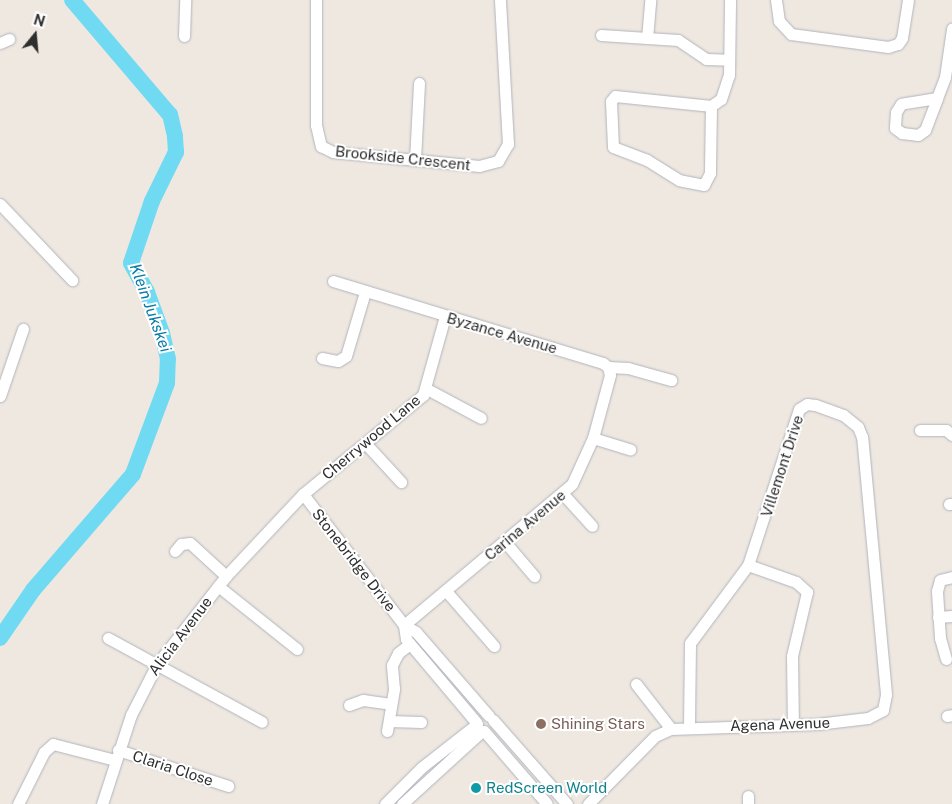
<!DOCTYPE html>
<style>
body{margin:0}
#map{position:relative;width:952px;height:804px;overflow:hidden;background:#efe8e0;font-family:"Public Sans",sans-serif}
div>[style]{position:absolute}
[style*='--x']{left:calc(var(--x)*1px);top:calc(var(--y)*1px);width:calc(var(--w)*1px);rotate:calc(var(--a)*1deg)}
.river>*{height:16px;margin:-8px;padding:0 8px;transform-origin:8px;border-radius:8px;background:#71daf3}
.roads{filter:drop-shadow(0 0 1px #b0b4be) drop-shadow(0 0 1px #b0b4be)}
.street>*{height:11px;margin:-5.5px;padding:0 5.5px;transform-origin:5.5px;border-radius:5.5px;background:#fff}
.dots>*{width:14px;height:14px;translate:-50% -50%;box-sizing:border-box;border:2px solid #fff;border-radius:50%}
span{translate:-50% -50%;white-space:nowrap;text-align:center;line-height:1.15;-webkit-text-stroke:4px #fff;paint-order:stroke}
.street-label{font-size:15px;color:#2e2e2e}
.education-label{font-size:15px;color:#785e54}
.left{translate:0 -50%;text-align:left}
.culture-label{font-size:15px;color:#0d838f}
.water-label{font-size:16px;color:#097ba7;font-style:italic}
.north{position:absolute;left:10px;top:10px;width:50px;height:50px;-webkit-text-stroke:4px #fff;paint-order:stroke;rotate:17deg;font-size:14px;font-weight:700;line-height:20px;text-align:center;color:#2e2e2e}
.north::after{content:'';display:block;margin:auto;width:18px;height:22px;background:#2e2e2e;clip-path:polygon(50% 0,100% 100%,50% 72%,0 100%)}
</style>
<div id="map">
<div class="river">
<i style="--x:0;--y:638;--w:58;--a:-55.5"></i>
<i style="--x:33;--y:590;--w:153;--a:-49.2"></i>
<i style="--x:133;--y:474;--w:97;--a:-69.5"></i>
<i style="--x:167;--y:383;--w:24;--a:-88"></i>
<i style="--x:168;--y:359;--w:27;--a:-103"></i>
<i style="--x:162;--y:333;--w:44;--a:-110.1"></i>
<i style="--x:147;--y:292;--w:33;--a:-119"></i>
<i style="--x:131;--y:263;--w:65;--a:-71.3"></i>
<i style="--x:152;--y:201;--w:55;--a:-63.9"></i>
<i style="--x:176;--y:152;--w:16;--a:-94"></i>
<i style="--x:175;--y:136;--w:22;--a:-103"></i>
<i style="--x:170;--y:115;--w:151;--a:-130.4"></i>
</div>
<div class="roads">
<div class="street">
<i style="--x:316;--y:0;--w:125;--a:90"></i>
<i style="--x:316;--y:125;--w:22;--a:77"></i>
<i style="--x:321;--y:146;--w:13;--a:27"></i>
<i style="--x:333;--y:152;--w:147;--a:5.5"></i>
<i style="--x:479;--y:166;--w:20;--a:-15"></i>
<i style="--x:498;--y:161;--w:20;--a:-60"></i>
<i style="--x:508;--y:144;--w:144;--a:-93.2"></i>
<i style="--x:776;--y:0;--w:21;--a:82"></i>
<i style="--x:779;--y:21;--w:18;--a:47"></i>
<i style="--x:791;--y:34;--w:98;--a:7.6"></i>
<i style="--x:888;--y:47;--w:10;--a:-17"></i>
<i style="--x:898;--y:44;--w:7;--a:-56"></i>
<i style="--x:902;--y:38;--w:38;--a:-81"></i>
<i style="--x:601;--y:35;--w:77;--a:3.7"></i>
<i style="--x:678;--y:40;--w:34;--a:34"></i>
<i style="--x:706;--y:59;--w:23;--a:2"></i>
<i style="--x:184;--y:36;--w:36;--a:-88"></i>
<i style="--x:647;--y:38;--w:38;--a:-85"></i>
<i style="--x:0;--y:43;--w:10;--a:-24"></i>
<i style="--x:937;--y:98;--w:36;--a:171"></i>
<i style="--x:901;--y:104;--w:9;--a:122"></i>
<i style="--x:896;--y:112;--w:16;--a:94"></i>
<i style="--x:895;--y:128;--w:9;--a:36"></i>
<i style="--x:902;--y:133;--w:16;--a:7"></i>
<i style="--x:918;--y:135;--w:9;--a:-36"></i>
<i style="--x:925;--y:130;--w:34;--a:-69"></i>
<i style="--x:937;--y:98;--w:22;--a:-69"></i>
<i style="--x:945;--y:77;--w:49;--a:-81.7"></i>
<i style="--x:711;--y:106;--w:67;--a:90.9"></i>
<i style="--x:710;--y:173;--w:13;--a:117"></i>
<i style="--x:704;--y:185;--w:25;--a:-169"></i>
<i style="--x:679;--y:180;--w:38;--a:-148"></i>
<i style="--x:647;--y:160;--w:36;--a:-159"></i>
<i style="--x:613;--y:147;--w:46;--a:-92.5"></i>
<i style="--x:611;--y:101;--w:6;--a:-51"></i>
<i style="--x:615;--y:96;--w:97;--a:5.9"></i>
<i style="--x:711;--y:106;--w:12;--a:-35"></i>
<i style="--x:721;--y:99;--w:25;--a:-72"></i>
<i style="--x:729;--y:75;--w:75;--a:-89.2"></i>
<i style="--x:415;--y:160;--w:77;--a:-87"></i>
<i style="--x:0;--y:204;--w:105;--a:46.5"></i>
<i style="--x:333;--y:281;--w:282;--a:16.9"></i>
<i style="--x:603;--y:363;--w:6;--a:39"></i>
<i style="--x:608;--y:367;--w:20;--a:3"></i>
<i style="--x:628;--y:368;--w:45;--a:15.6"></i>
<i style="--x:322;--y:358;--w:16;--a:11"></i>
<i style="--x:338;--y:361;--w:9;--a:-32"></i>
<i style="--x:346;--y:356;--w:67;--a:-73.5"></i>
<i style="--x:427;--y:389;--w:61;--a:28.2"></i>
<i style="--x:0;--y:396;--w:71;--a:-71.1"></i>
<i style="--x:920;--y:430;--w:26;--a:0"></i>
<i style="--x:946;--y:430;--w:8;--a:40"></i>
<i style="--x:593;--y:438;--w:39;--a:17"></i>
<i style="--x:366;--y:444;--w:52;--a:47.4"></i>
<i style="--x:303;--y:494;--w:165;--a:52.4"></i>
<i style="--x:404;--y:625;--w:14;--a:30"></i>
<i style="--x:416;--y:632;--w:111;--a:49"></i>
<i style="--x:563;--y:494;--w:43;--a:47.8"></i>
<i style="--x:949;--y:504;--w:3;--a:0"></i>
<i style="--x:505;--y:542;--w:45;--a:49.5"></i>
<i style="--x:175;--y:551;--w:9;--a:-49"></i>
<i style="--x:181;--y:544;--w:9;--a:-6"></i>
<i style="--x:190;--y:543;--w:49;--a:42.5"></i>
<i style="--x:748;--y:565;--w:51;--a:19.5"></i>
<i style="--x:796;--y:582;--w:15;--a:42"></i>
<i style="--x:807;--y:592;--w:66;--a:103.2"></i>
<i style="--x:792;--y:656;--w:69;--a:89.2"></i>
<i style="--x:218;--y:586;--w:101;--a:38.6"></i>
<i style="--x:446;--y:591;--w:73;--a:48.9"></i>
<i style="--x:938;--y:617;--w:14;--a:-4"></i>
<i style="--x:404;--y:625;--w:219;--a:-40"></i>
<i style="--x:572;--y:484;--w:51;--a:-65.5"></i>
<i style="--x:593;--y:438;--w:65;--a:-74.9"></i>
<i style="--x:610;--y:375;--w:8;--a:-104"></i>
<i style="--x:404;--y:625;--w:14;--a:82"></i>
<i style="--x:406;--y:639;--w:109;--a:49.9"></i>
<i style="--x:108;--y:638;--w:175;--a:28.6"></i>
<i style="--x:946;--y:659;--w:22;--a:-106"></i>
<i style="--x:940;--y:638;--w:47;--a:-93.7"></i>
<i style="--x:937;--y:591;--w:11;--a:-75"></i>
<i style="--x:940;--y:580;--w:12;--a:-14"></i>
<i style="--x:636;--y:684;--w:57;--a:52.1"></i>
<i style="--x:349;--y:705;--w:15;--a:-20"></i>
<i style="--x:363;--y:700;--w:28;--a:8"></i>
<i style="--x:947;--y:716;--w:5;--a:-11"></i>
<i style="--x:493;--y:720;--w:112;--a:48.6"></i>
<i style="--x:389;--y:721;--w:32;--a:2"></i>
<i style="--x:387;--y:731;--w:43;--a:-80.5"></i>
<i style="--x:394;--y:689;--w:24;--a:-95"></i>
<i style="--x:392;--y:665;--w:13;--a:-63"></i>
<i style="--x:398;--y:653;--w:15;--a:-37"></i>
<i style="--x:484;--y:731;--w:96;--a:49.2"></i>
<i style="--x:118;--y:750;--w:116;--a:18.1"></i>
<i style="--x:748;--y:796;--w:8;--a:90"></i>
<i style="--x:18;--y:804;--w:58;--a:-63.4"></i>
<i style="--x:44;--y:752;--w:12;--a:-42"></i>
<i style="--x:53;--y:744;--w:64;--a:14.5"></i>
<i style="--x:102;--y:804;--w:94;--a:-72"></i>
<i style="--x:131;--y:715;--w:57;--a:-63"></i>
<i style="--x:157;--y:664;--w:112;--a:-51.9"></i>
<i style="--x:226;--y:576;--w:112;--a:-46.8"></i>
<i style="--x:303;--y:494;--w:156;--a:-39.5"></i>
<i style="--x:423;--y:395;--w:82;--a:-74.4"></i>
<i style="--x:385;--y:804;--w:52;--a:-45"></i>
<i style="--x:422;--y:767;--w:70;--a:-38"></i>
<i style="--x:402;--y:804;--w:108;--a:-42.4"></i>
<i style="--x:588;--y:804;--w:95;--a:-45.4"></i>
<i style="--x:655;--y:736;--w:17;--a:-24"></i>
<i style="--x:671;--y:729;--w:146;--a:-2"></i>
<i style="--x:817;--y:724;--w:51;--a:-6.7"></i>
<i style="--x:868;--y:718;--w:17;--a:-28"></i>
<i style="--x:883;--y:710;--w:16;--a:-79"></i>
<i style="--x:886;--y:694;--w:258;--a:-95.3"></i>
<i style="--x:862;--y:437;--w:11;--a:-112"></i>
<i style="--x:858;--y:427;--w:19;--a:-141"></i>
<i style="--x:843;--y:415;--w:30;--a:-160"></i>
<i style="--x:815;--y:405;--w:8;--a:-173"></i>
<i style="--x:807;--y:404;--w:9;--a:148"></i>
<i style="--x:799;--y:409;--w:164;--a:108.1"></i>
<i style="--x:748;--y:565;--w:97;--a:126.6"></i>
<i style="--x:690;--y:643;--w:84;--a:90.7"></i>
</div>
</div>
<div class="dots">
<i style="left:541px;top:724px;background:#8d6e63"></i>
<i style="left:476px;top:788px;background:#0f9aa8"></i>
</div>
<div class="street-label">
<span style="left:403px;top:158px;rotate:6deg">Brookside Crescent</span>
<span style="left:502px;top:333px;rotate:16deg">Byzance Avenue</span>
<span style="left:371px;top:437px;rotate:-40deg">Cherrywood Lane</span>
<span style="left:782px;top:466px;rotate:-72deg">Villemont Drive</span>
<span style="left:525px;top:525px;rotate:-40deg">Carina Avenue</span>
<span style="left:354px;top:560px;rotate:52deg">Stonebridge Drive</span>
<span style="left:180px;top:636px;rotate:-53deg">Alicia Avenue</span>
<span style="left:780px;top:724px;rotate:-2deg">Agena Avenue</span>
<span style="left:173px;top:768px;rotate:18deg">Claria Close</span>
</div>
<div class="education-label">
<span class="left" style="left:551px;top:724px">Shining Stars</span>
</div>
<div class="culture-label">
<span class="left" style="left:486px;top:788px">RedScreen World</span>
</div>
<div class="water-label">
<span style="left:150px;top:308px;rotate:70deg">Klein Jukskei</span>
</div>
<div class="north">N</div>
</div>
